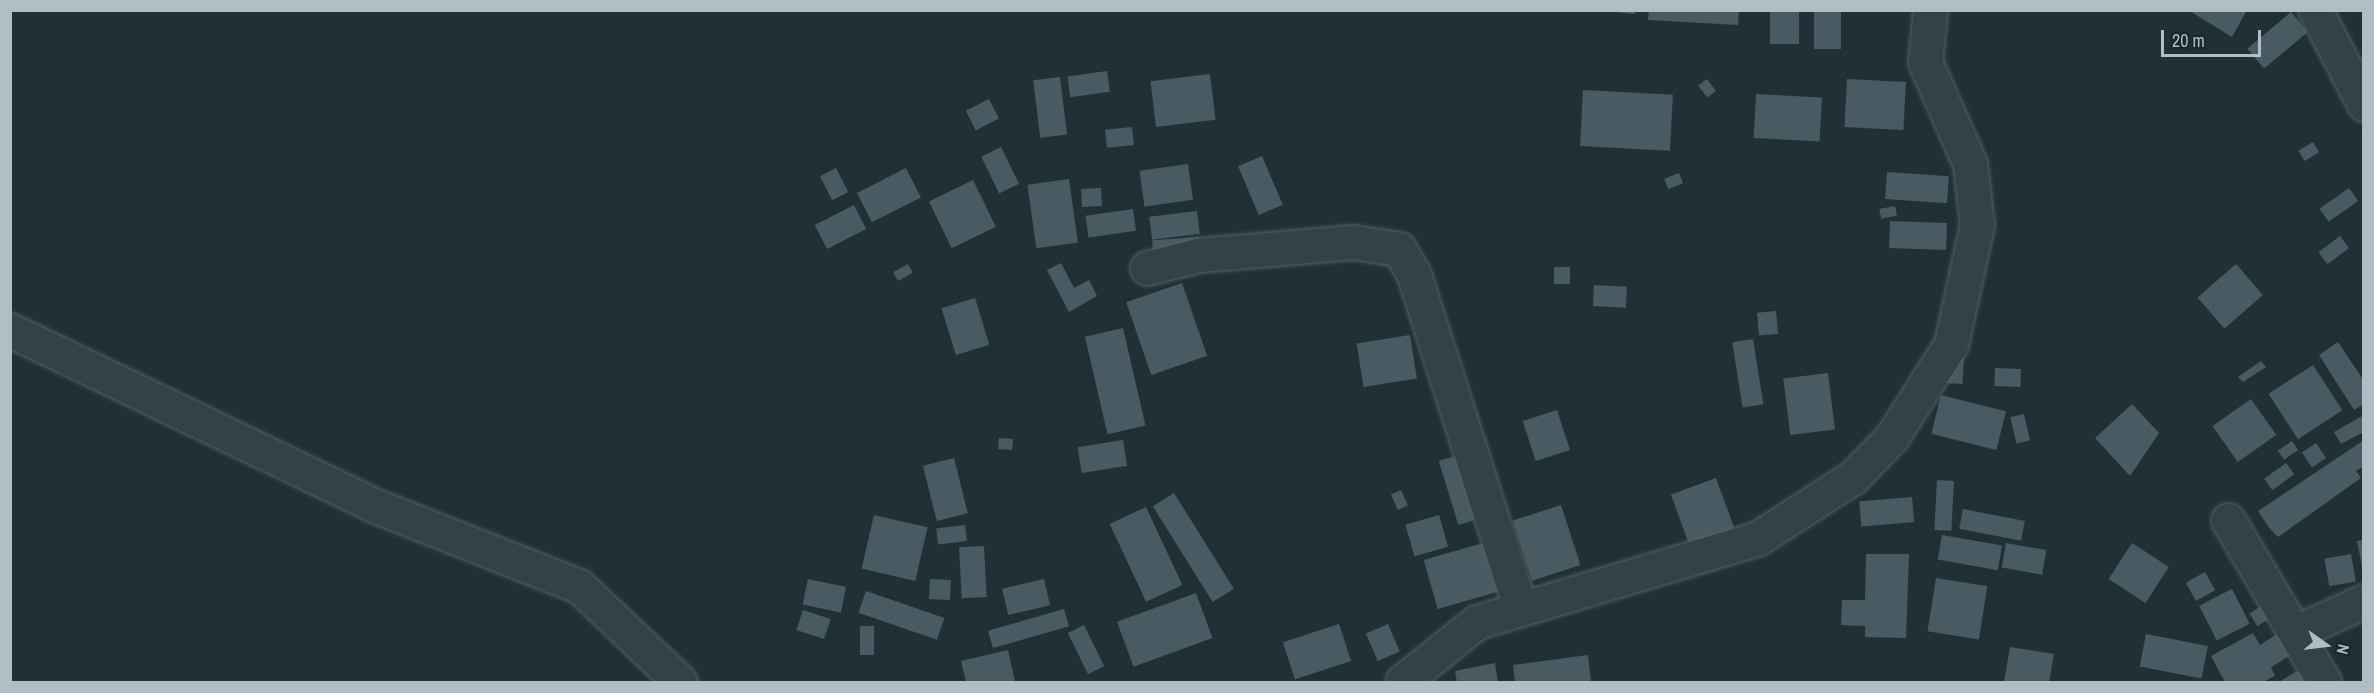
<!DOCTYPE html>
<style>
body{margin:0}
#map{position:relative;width:2374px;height:693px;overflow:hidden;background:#213036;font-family:"Archivo Narrow",sans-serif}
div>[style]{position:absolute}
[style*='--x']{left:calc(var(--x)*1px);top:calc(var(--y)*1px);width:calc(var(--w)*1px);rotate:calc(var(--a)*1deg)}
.building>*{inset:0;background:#495b62;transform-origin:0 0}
.roads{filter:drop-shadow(0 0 2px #525f65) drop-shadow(0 0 2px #525f65)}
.street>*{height:33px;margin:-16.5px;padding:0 16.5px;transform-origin:16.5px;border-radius:16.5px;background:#344147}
span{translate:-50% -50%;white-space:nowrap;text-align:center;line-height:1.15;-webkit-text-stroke:5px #1a262b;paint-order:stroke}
.frame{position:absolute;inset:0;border:12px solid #afbdc4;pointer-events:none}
.north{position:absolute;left:2296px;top:615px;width:60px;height:60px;-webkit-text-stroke:4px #1a262b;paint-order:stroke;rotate:104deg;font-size:16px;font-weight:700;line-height:24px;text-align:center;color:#afbdc4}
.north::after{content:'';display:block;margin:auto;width:21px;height:27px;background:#afbdc4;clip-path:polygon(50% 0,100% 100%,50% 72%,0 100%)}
.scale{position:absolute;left:2161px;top:30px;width:100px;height:27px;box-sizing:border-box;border:3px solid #afbdc4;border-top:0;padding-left:8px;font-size:18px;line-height:21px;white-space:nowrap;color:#afbdc4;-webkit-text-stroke:4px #1a262b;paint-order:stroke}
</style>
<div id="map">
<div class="building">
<i style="clip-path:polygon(1597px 10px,1635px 10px,1635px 14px)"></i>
<i style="clip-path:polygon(1649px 10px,1739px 10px,1738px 25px,1648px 20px)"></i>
<i style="left:1770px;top:10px;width:29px;height:34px"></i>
<i style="left:1814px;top:10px;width:27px;height:39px"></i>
<i style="clip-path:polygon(2188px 10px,2247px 10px,2232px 37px)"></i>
<i style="left:2291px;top:12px;width:26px;height:57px;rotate:50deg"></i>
<i style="left:1107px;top:71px;width:21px;height:40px;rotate:82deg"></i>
<i style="left:1210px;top:74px;width:46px;height:60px;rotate:83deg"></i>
<i style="left:1060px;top:77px;width:58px;height:27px;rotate:83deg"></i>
<i style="left:1707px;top:79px;width:15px;height:11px;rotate:53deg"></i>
<i style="left:1847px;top:79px;width:59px;height:48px;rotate:3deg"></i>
<i style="left:1583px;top:90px;width:90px;height:56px;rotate:3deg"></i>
<i style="left:1756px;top:94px;width:66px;height:44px;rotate:3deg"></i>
<i style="left:989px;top:99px;width:22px;height:26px;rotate:63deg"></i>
<i style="left:1132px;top:127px;width:18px;height:27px;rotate:84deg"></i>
<i style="left:2313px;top:142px;width:12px;height:17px;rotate:59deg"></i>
<i style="left:1001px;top:147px;width:41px;height:22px;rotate:64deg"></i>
<i style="left:1262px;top:156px;width:53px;height:26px;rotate:67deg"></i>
<i style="left:1188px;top:164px;width:36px;height:49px;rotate:82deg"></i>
<i style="left:836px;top:168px;width:27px;height:18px;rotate:63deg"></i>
<i style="left:906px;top:168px;width:33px;height:55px;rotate:63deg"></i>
<i style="left:1887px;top:172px;width:62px;height:27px;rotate:4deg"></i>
<i style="left:1679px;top:173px;width:11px;height:16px;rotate:68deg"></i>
<i style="left:1069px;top:179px;width:64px;height:42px;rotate:82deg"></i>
<i style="left:973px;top:180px;width:52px;height:49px;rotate:64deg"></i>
<i style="left:1101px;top:188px;width:18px;height:20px;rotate:87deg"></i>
<i style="left:2349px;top:188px;width:16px;height:36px;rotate:55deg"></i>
<i style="left:854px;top:205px;width:27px;height:44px;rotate:63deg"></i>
<i style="left:1895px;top:206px;width:10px;height:16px;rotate:79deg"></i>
<i style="left:1133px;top:209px;width:22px;height:48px;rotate:82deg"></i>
<i style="left:1197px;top:211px;width:23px;height:48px;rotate:83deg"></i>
<i style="left:1890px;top:221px;width:57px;height:27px;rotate:2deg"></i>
<i style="left:2340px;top:236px;width:15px;height:27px;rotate:53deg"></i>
<i style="left:1199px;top:237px;width:15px;height:47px;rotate:86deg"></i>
<i style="clip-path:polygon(1061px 263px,1074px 288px,1089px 280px,1097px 296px,1069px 312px,1047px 270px)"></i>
<i style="left:908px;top:264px;width:10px;height:17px;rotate:61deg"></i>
<i style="left:2236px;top:264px;width:41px;height:51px;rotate:49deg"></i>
<i style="left:1554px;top:267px;width:16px;height:17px"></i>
<i style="left:1182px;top:283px;width:77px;height:59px;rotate:71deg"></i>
<i style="left:1594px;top:285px;width:33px;height:21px;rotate:3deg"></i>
<i style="left:975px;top:298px;width:49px;height:35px;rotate:73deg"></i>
<i style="left:1776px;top:311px;width:23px;height:19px;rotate:85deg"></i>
<i style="left:1123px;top:328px;width:100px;height:39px;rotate:77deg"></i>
<i style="left:1410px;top:335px;width:44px;height:54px;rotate:81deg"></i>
<i style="left:1753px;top:339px;width:66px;height:21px;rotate:81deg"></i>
<i style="clip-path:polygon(2338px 342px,2364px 381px,2364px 404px,2354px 410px,2319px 355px)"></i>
<i style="left:1944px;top:356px;width:20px;height:27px;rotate:3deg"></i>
<i style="clip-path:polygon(2261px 361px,2266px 367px,2243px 382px,2238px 377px)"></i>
<i style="left:2313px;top:365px;width:54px;height:53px;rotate:57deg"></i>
<i style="left:1995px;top:368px;width:26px;height:18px;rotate:2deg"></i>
<i style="left:1828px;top:373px;width:57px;height:45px;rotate:83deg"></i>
<i style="left:1941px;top:395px;width:67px;height:40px;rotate:14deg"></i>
<i style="left:2251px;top:399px;width:44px;height:47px;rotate:55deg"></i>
<i style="clip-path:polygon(2132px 404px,2159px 433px,2130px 476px,2095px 438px)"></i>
<i style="left:1557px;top:410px;width:42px;height:36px;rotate:72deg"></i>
<i style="left:2024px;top:414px;width:27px;height:14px;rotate:77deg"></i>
<i style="clip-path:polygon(2364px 415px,2364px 432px,2341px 444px,2334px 432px)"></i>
<i style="left:999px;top:438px;width:14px;height:11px;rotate:4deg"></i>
<i style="left:1123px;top:440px;width:26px;height:46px;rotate:81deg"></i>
<i style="clip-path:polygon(2364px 440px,2364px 466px,2356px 471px,2361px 478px,2278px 537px,2270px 529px,2258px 511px)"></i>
<i style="left:2292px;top:441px;width:11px;height:17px;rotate:56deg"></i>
<i style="left:2316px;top:443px;width:18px;height:17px;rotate:56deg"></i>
<i style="left:1455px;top:456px;width:67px;height:17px;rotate:73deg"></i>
<i style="left:954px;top:458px;width:57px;height:32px;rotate:76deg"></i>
<i style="left:2286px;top:463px;width:14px;height:27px;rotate:54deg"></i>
<i style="left:1716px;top:478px;width:62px;height:48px;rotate:70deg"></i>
<i style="left:1937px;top:480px;width:17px;height:50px;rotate:3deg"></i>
<i style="left:1401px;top:490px;width:17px;height:11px;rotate:66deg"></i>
<i style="left:1174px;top:493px;width:113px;height:25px;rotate:58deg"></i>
<i style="left:1912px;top:497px;width:25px;height:53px;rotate:85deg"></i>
<i style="left:1561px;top:505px;width:63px;height:51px;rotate:72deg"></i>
<i style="left:1146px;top:507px;width:86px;height:40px;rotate:65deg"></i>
<i style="left:1963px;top:509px;width:63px;height:20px;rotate:11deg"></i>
<i style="left:874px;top:515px;width:55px;height:55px;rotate:13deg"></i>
<i style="left:1439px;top:515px;width:33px;height:35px;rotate:74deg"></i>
<i style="left:965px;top:525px;width:16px;height:29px;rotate:83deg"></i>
<i style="left:1942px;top:535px;width:61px;height:25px;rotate:10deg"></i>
<i style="clip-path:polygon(2364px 540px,2364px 566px,2362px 566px,2357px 541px)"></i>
<i style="left:1490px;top:541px;width:51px;height:69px;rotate:74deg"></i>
<i style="left:2006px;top:543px;width:41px;height:25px;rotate:10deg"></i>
<i style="left:2132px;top:543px;width:44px;height:43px;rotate:33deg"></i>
<i style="left:984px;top:546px;width:51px;height:25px;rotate:87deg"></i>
<i style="clip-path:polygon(1866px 554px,1909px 554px,1906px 638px,1865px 637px,1865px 626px,1841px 625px,1842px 600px,1865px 600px)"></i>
<i style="left:2351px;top:554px;width:28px;height:27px;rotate:80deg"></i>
<i style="left:2205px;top:572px;width:21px;height:22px;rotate:61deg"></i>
<i style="left:1936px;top:578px;width:52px;height:54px;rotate:9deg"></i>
<i style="left:808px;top:579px;width:39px;height:26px;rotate:12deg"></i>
<i style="left:930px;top:579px;width:21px;height:20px;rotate:3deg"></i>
<i style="left:1044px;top:579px;width:27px;height:43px;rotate:77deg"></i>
<i style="left:2232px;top:589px;width:39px;height:37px;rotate:63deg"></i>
<i style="left:866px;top:591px;width:83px;height:23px;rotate:19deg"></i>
<i style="left:1196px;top:593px;width:48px;height:84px;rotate:70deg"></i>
<i style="left:2263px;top:605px;width:15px;height:16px;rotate:58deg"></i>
<i style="left:1064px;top:609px;width:18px;height:79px;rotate:74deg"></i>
<i style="left:803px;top:610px;width:29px;height:21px;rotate:18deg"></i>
<i style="left:1339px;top:624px;width:39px;height:59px;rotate:72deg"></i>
<i style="left:1388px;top:624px;width:30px;height:24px;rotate:67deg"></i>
<i style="left:1084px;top:625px;width:46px;height:18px;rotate:64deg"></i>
<i style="left:860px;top:626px;width:14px;height:29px"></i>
<i style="clip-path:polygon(2253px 633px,2260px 645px,2277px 634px,2291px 655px,2271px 667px,2275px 676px,2263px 682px,2225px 682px,2211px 656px)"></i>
<i style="left:2146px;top:634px;width:63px;height:33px;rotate:11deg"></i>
<i style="clip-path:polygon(2010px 647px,2054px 654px,2049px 682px,2004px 682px)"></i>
<i style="clip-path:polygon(1008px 650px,1015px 682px,966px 682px,961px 661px)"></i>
<i style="clip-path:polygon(1588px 655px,1591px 682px,1515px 682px,1513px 665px)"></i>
<i style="clip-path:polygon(1495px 663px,1498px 682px,1457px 682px,1455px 671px)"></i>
<i style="clip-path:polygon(2299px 670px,2308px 682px,2279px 682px)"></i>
</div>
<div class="roads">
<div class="street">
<i style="--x:2315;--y:10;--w:106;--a:62.5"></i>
<i style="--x:1147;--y:268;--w:53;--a:-14.3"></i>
<i style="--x:1198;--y:255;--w:156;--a:-4.8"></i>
<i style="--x:1353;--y:242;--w:47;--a:8.7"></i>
<i style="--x:1399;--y:249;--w:30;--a:60"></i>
<i style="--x:1414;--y:275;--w:346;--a:72.3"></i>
<i style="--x:10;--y:330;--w:403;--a:25.7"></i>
<i style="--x:373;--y:505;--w:221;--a:21.5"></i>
<i style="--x:579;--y:586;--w:139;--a:43.5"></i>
<i style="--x:2228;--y:520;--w:188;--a:59.3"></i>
<i style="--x:2296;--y:632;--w:75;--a:-24.5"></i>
<i style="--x:1402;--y:682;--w:96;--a:-38.7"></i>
<i style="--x:1477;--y:622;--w:293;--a:-16.6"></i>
<i style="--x:1758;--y:538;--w:112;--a:-32.6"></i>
<i style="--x:1852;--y:478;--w:57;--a:-45.7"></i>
<i style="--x:1892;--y:437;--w:110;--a:-57.6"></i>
<i style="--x:1951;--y:344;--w:122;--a:-77.7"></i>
<i style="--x:1977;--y:225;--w:61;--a:-96.5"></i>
<i style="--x:1970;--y:164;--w:111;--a:-113.8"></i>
<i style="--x:1925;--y:62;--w:52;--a:-84.5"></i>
</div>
</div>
<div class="frame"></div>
<div class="north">N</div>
<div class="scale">20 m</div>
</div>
